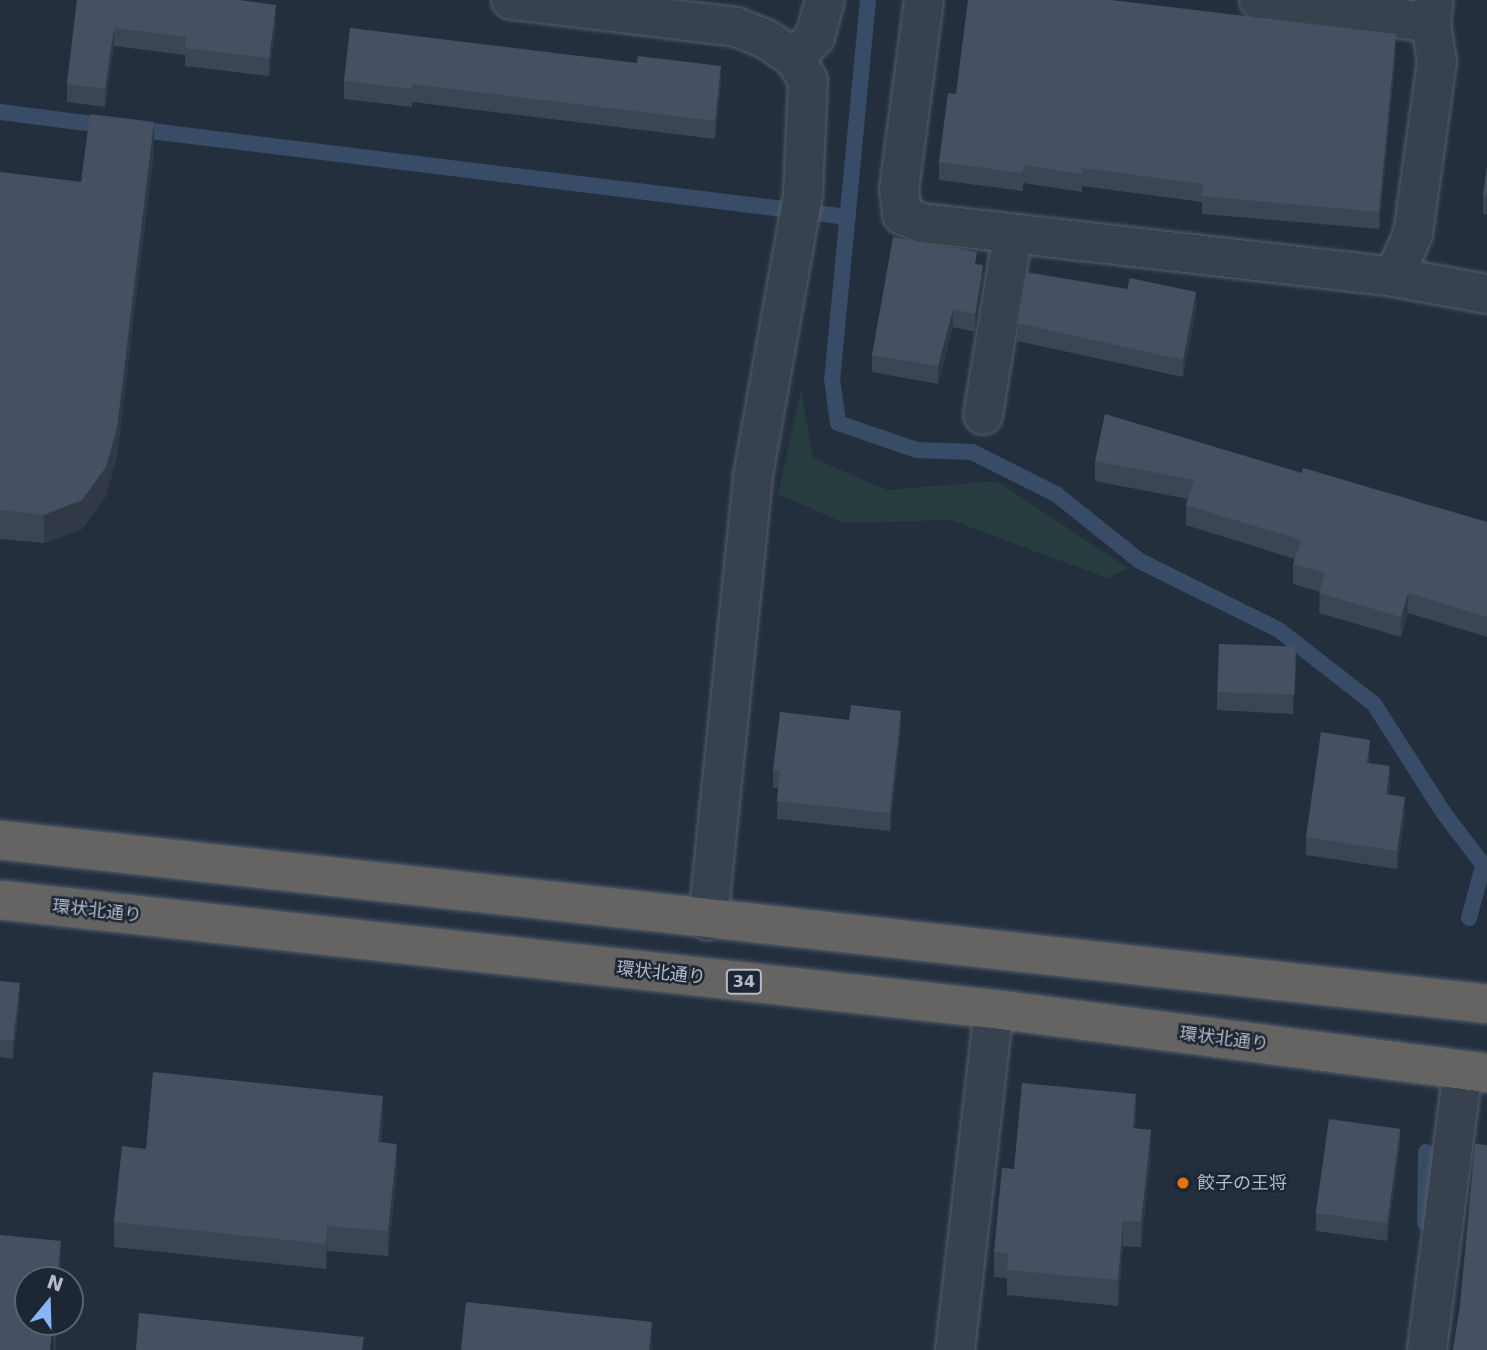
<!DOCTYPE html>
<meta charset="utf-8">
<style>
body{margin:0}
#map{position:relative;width:1487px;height:1350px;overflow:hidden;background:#242f3e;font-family:"DejaVu Sans","Noto Sans JP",sans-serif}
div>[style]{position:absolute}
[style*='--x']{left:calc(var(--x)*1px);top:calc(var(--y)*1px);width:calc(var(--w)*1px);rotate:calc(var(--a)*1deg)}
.green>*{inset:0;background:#263c3f}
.stream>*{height:16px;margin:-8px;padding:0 8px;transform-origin:8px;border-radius:8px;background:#394c67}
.roads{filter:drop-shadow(0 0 2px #565f6c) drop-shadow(0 0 2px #565f6c)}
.minor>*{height:38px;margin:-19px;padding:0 19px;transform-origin:19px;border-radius:19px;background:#38414e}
.trunk>*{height:38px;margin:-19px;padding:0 19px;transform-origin:19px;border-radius:19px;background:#656462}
.wall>*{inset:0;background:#3b4654}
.shaded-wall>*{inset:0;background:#303945;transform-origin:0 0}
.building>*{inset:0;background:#455162;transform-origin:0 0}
.dots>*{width:19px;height:19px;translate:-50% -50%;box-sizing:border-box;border:4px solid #1d2633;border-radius:50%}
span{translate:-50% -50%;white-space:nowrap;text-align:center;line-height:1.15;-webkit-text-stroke:5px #1d2633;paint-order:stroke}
.shield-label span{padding:2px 5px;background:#1d2633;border:2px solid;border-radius:5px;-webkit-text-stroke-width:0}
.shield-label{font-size:16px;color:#b4bcc9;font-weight:700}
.street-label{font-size:18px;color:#b4bcc9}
.poi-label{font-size:18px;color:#b4bcc9}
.left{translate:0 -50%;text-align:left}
.north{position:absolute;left:14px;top:1266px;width:70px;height:70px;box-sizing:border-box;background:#1d2633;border:2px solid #59626f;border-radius:50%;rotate:19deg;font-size:19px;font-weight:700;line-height:28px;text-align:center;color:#b4bcc9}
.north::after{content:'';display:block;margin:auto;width:24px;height:32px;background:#8ab4f8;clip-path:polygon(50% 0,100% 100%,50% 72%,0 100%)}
</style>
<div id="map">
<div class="green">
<i style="clip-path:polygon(801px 390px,813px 458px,887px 490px,997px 481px,1128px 568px,1107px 578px,951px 520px,844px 523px,778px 494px)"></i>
</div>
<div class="stream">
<i style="--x:868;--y:0;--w:380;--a:95.4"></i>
<i style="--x:832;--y:378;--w:45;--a:82.4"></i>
<i style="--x:838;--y:423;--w:83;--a:18.9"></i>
<i style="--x:917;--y:450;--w:55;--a:2.1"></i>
<i style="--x:972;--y:452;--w:94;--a:26.6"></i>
<i style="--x:1056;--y:494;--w:107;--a:38.6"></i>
<i style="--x:1140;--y:561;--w:155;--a:26.4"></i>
<i style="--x:1279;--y:630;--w:120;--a:37.9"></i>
<i style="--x:1374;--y:704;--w:128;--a:57.4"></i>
<i style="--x:1443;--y:812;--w:73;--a:52.8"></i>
<i style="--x:0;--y:112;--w:111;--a:7.3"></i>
<i style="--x:135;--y:129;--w:718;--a:7.04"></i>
<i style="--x:1469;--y:918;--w:54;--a:-74.9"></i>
<i style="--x:1425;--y:1223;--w:71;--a:-89.2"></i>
</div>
<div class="roads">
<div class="minor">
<i style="--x:511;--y:0;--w:227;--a:6.8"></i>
<i style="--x:736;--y:27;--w:32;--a:22"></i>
<i style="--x:766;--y:39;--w:34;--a:34"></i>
<i style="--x:794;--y:58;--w:26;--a:58"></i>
<i style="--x:808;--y:80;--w:115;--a:92.5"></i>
<i style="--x:803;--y:195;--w:286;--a:100.1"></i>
<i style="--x:753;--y:477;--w:446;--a:95.8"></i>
<i style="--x:924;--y:0;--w:191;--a:97.5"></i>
<i style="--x:899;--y:189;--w:26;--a:83"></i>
<i style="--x:902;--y:215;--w:22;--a:22"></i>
<i style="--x:922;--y:223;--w:475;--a:6.5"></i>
<i style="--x:1394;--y:277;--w:95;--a:10.4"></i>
<i style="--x:1259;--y:0;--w:174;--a:7.6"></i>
<i style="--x:794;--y:58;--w:30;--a:-45"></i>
<i style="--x:815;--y:37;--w:38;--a:-75"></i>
<i style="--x:1394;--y:277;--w:47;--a:-66.2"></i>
<i style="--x:1413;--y:234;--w:174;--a:-82.1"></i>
<i style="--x:1437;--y:62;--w:39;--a:-99"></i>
<i style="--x:1431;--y:23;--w:23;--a:-83"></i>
<i style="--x:983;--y:415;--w:184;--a:-80.6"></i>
<i style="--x:955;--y:1350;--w:343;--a:-83.5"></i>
<i style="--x:1427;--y:1350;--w:282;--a:-82.7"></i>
</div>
<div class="trunk">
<i style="--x:0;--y:840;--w:1496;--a:6.29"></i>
<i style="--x:0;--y:900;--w:1000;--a:6.26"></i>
<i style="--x:994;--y:1009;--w:497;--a:7.4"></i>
</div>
</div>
<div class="wall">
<i style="clip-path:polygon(77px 0,276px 22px,269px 76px,185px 66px,185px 55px,114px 46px,105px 107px,67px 102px,67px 84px)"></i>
<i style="clip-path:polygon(1396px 52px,1379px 229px,1202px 214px,1202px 202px,1082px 186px,1082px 192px,1023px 183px,1023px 191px,939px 180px,939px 162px,956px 94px)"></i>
<i style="clip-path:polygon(344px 81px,721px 84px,715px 139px,412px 102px,412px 107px,344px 99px)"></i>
<i style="clip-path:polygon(154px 151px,117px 456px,106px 496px,82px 529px,44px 543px,0 539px,0 172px,81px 182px)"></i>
<i style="clip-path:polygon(1487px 166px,1487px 215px,1483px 214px,1483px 196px)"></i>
<i style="clip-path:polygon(977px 265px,983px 283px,975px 332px,953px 327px,938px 384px,872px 372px,872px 355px)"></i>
<i style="clip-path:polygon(1127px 289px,1196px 310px,1183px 377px,1017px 341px,1017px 323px)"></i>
<i style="clip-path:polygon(1095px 461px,1302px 473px,1487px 522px,1487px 637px,1408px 613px,1401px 637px,1319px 613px,1320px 592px,1293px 584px,1293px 564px,1295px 559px,1186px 525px,1186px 505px,1188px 499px,1095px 481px)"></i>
<i style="clip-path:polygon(1296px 665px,1293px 714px,1217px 710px,1217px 692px)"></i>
<i style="clip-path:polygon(849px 720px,901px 729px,890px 831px,777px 819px,778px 788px,773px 788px,773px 770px)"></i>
<i style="clip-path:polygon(1370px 757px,1369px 763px,1390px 784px,1389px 795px,1405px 815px,1397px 869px,1306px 855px,1306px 837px)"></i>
<i style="clip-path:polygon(0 981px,20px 1001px,13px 1059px,0 1057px)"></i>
<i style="clip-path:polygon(1136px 1119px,1135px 1128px,1151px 1155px,1141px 1247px,1123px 1246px,1118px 1306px,1007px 1295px,1007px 1278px,994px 1277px,994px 1252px,1014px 1169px)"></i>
<i style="clip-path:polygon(383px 1121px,381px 1142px,397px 1169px,388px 1256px,327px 1251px,326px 1269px,114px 1247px,114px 1222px,146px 1149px)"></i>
<i style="clip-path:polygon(1400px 1146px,1387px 1241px,1316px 1231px,1316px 1213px)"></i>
</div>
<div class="shaded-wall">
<i style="clip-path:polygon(276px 5px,276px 22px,269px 76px,269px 58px)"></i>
<i style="clip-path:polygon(114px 28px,114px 46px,105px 107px,105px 89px)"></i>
<i style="clip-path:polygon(1396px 34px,1396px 52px,1379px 229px,1379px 212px)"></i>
<i style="clip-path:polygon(721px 66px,721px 84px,715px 139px,715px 121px)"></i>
<i style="clip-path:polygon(154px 122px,154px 151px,117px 456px,106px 496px,82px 529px,44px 543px,44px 515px)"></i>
<i style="clip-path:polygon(983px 265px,983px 283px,975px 332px,975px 314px)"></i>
<i style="clip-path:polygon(1196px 292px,1196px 310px,1183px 377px,1183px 360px)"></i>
<i style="clip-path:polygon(953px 309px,953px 327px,938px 384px,938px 366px)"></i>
<i style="clip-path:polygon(1408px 593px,1408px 613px,1401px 637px,1401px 617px)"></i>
<i style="clip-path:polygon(1296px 647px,1296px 665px,1293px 714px,1293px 696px)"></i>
<i style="clip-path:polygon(901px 711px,901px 729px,890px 831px,890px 813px)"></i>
<i style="clip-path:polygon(1370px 740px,1370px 757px,1367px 781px,1367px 763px)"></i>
<i style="clip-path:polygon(1390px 766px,1390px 784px,1386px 812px,1386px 794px)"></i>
<i style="clip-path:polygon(1405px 797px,1405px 815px,1397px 869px,1397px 851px)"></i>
<i style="clip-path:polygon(20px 983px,20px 1001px,13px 1059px,13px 1041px)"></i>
<i style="clip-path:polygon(1136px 1094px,1136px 1119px,1133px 1153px,1133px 1128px)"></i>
<i style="clip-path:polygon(383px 1096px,383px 1121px,378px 1167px,378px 1142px)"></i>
<i style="clip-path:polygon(1400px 1129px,1400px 1146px,1387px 1241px,1387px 1224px)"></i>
<i style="clip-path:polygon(1151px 1130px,1151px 1155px,1141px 1247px,1141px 1222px)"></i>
<i style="clip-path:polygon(397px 1144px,397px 1169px,388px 1256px,388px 1231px)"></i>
<i style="clip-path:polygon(1123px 1221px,1123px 1246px,1118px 1306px,1118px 1280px)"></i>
<i style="clip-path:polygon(327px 1226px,327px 1251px,326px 1269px,326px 1244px)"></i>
<i style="clip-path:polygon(61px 1241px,60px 1280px,57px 1280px)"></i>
<i style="left:53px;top:1322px;width:3px;height:28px"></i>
<i style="clip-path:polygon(652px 1322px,652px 1350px,649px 1350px)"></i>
</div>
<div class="building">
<i style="clip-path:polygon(77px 0,240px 0,276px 5px,269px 58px,185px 48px,186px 37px,114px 28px,105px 89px,67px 84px)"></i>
<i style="clip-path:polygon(968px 0,1111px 0,1396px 34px,1379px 212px,1202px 196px,1204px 184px,1082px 168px,1082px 174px,1023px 165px,1023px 173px,939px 162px,948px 93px,956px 94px)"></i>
<i style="clip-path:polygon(350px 28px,637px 63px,638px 56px,721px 66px,715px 121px,412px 84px,412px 89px,344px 81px)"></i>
<i style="clip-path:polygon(90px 114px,154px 122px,117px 428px,106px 467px,82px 500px,44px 515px,0 510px,0 172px,81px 182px)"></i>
<i style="clip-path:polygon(1487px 166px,1487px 197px,1483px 196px)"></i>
<i style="clip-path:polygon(893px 237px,977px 252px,975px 264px,983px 265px,975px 314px,953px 309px,938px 366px,872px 355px)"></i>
<i style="clip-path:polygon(1026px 272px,1127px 289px,1130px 278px,1196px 292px,1183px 360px,1017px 323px)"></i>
<i style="clip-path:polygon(1105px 414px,1302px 473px,1303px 468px,1487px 522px,1487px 617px,1408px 593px,1401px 617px,1319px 593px,1325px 573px,1293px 564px,1301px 540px,1186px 505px,1194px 480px,1095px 461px)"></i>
<i style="left:1219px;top:644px;width:77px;height:48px;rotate:2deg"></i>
<i style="clip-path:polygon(851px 705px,901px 711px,890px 813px,777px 801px,780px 771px,773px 770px,780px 712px,849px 720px)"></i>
<i style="clip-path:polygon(1321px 732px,1370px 740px,1367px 763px,1390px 766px,1386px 794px,1405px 797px,1397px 851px,1306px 837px)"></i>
<i style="clip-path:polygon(0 981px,20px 983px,13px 1041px,0 1039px)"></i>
<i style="clip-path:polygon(153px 1072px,383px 1096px,378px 1142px,397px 1144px,388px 1231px,327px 1226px,326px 1244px,114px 1222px,122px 1146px,146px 1149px)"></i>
<i style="clip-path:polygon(1022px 1083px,1136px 1094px,1133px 1128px,1151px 1130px,1141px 1222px,1123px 1221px,1118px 1280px,1007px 1270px,1008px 1253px,994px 1252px,1002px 1168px,1014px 1169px)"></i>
<i style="left:1329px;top:1119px;width:72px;height:95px;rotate:8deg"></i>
<i style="clip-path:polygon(1475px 1144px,1487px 1145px,1487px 1350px,1453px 1350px,1460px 1305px)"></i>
<i style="clip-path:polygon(0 1235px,61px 1241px,57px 1280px,28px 1280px,28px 1322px,53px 1322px,50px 1350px,0 1350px)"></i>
<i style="clip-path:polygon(466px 1302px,652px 1322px,649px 1350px,461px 1350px)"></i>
<i style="clip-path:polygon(139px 1313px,364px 1337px,362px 1350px,136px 1350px)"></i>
</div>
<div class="dots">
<i style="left:1183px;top:1183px;background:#e8710a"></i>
</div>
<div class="shield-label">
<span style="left:744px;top:982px">34</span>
</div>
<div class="street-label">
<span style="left:97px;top:911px;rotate:6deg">環状北通り</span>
<span style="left:661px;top:973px;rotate:6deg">環状北通り</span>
<span style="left:1224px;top:1039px;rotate:7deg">環状北通り</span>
</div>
<div class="poi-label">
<span class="left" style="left:1197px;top:1183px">餃子の王将</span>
</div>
<div class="north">N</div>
</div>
